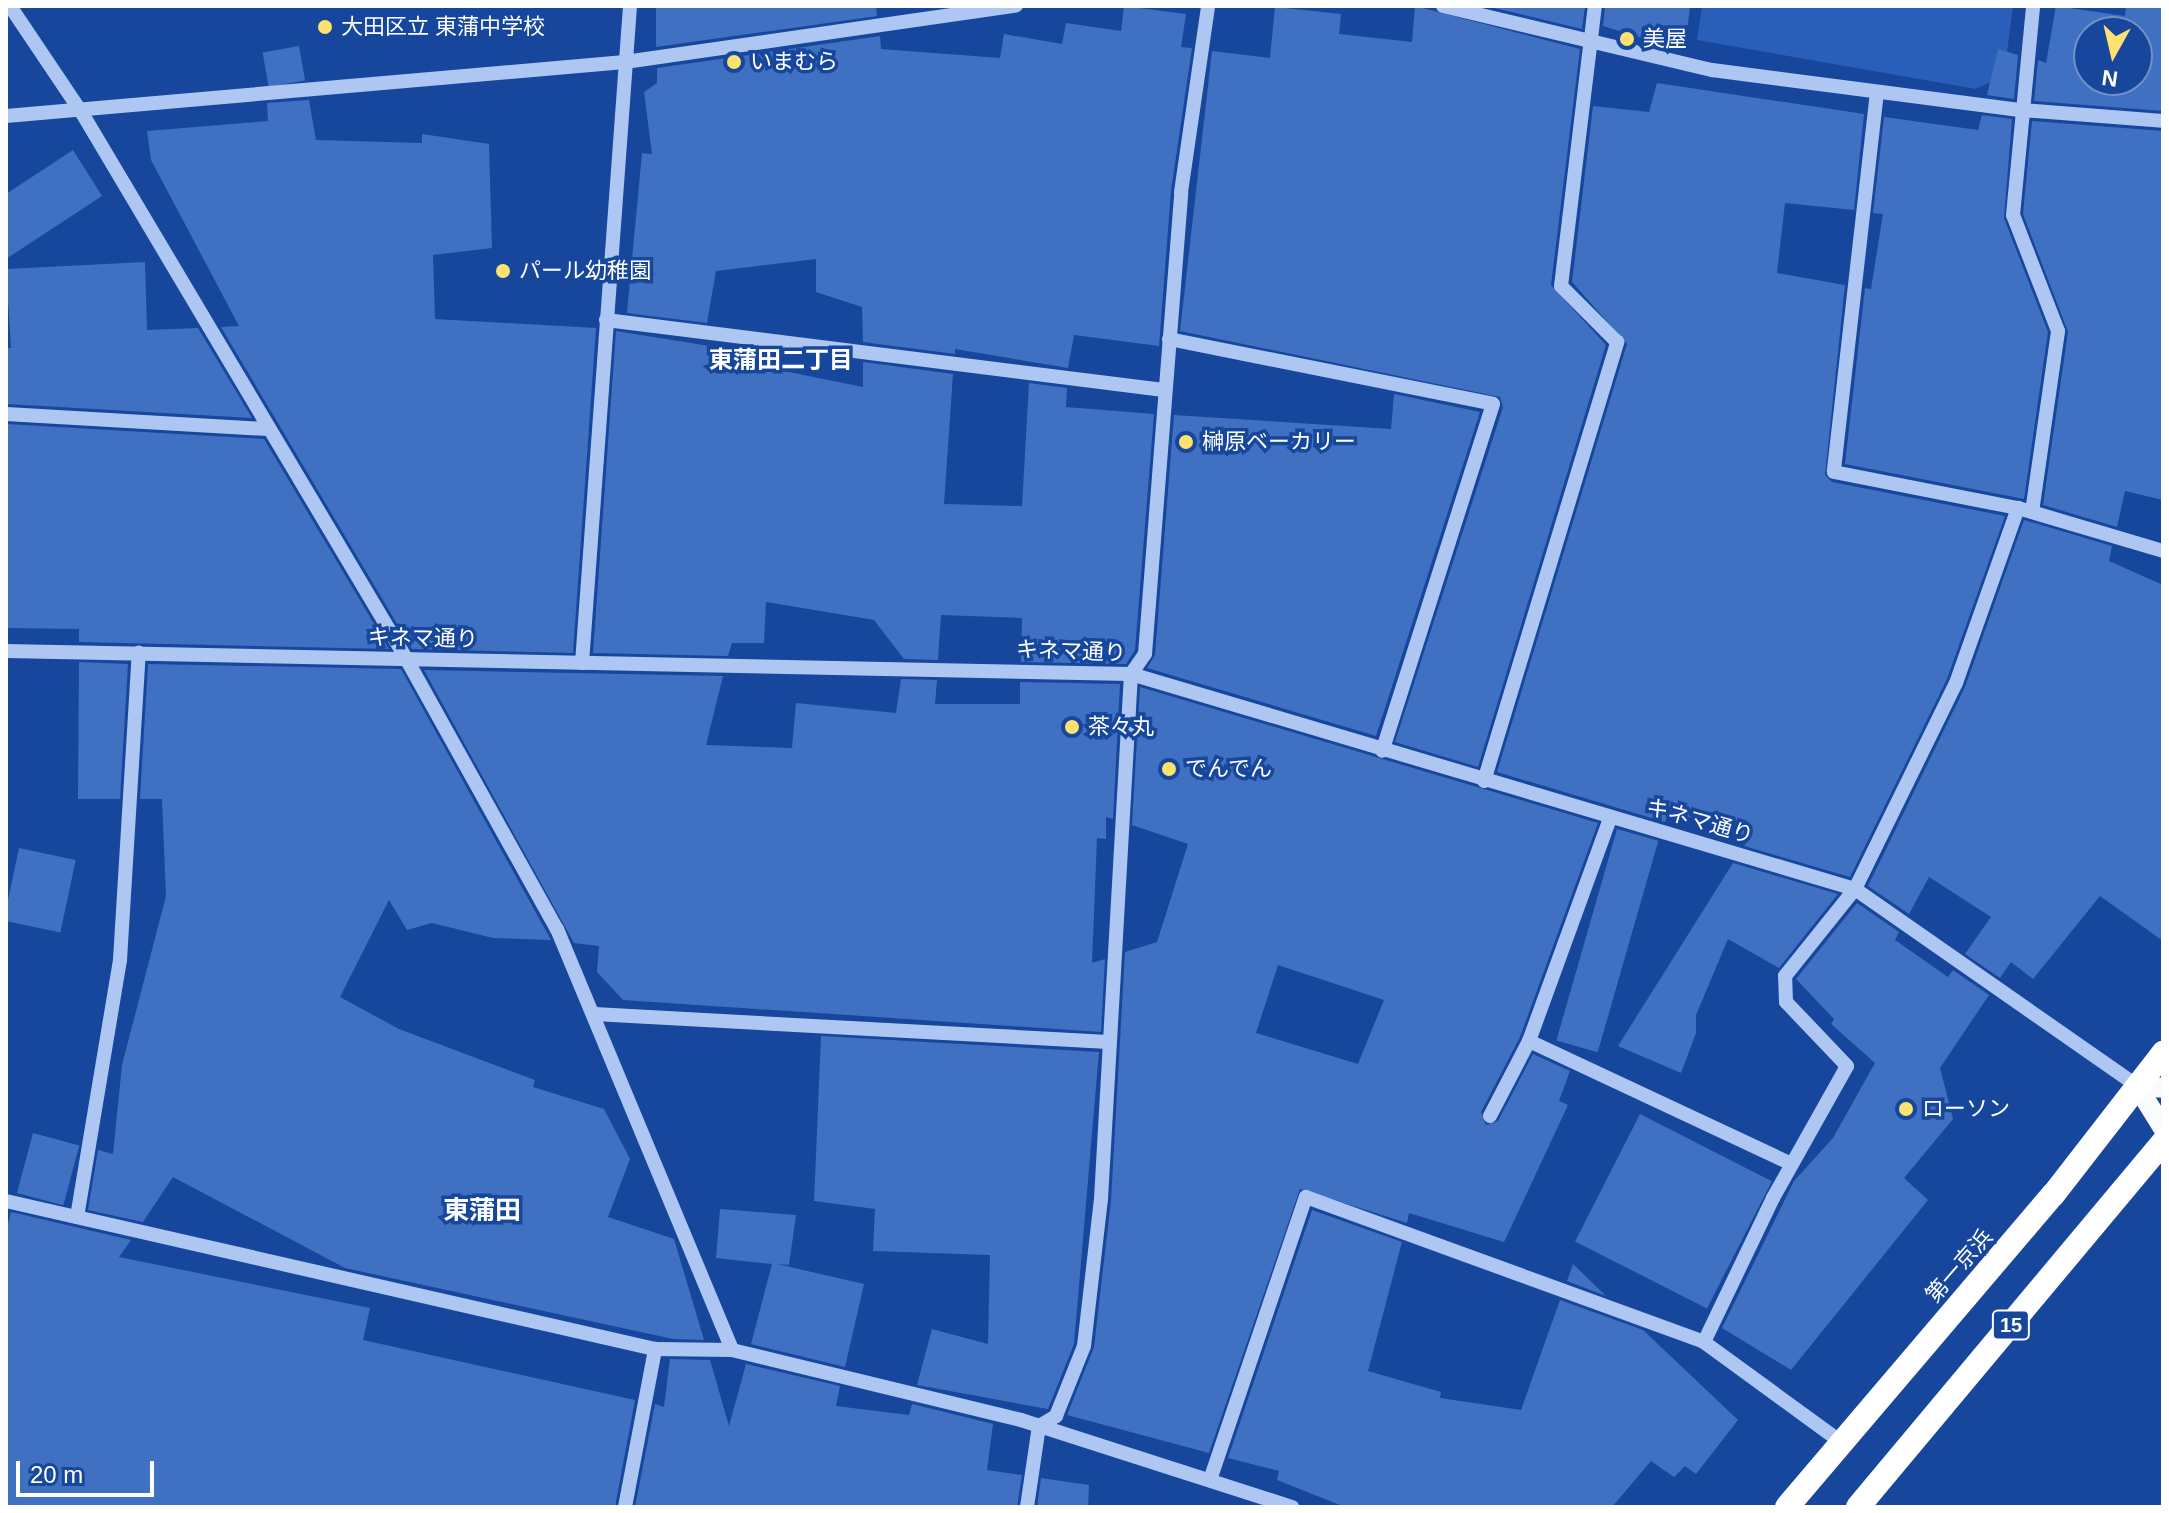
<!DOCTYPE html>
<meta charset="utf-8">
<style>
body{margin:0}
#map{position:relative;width:2169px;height:1513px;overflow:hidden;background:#17479c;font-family:Helvetica,"Noto Sans JP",sans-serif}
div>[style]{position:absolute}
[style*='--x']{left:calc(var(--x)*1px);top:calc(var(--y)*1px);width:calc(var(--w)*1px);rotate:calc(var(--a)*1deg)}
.green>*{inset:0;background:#2a5fb9}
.building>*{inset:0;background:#3f70c2;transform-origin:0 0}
.minor>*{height:14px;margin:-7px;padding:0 7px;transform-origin:7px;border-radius:7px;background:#adc7f2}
.major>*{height:20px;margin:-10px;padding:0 10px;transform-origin:10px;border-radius:10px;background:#f9fbff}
.highway>*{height:24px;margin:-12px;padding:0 12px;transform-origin:12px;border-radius:12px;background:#fff}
.dots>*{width:22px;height:22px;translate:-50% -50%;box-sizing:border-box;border:4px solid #17479c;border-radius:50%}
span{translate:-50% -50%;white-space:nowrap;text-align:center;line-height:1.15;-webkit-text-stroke:7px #17479c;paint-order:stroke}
.shield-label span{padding:2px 6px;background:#17479c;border:2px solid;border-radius:6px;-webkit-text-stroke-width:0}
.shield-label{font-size:20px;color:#fff;font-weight:700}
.poi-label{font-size:22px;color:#fff}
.left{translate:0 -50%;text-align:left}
.street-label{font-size:22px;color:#fff}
.neighbourhood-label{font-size:24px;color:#fff;font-weight:700}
.quarter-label{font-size:26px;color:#fff;font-weight:700}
.frame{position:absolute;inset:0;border:8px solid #fff;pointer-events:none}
.north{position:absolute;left:2073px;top:16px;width:80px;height:80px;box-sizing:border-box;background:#17479c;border:2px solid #7491c4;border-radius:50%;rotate:188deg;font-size:22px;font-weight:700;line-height:32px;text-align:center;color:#fff}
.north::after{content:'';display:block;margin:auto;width:28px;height:36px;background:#ffe16f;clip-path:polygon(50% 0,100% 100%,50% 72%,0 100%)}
.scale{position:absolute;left:16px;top:1461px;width:138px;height:36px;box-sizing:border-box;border:4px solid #fff;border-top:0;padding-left:10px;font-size:24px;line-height:28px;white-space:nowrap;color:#fff;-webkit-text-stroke:6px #17479c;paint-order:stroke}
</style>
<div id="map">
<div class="green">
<i style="clip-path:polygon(1702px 6px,2013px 6px,2004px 75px,1976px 89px,1697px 40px)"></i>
</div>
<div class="building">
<i style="clip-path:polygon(656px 6px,876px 6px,877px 16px,656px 47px)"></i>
<i style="clip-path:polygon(1124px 6px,1186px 14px,1181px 47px,1192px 48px,1171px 191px,1159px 346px,1074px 335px,1068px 368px,955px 349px,955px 354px,863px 342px,862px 307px,816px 292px,816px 259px,716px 271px,707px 323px,627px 313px,642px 153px,652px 154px,644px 92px,657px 83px,657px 68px,880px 36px,881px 49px,1000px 58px,1004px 34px,1062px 44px,1066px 23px,1121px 31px)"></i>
<i style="clip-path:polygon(1415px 6px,1580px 49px,1551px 285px,1606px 345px,1478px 767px,1395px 742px,1503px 407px,1500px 397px,1180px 331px,1212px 51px,1270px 58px,1275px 7px,1341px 14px,1339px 34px,1412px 42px)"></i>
<i style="clip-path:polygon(1486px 6px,1585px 6px,1582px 29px)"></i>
<i style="clip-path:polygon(1605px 6px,1690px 6px,1685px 51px,1603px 26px)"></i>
<i style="clip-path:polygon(evenodd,2056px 6px,2125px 16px,2126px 6px,2163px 6px,2163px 111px,2034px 101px,2038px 60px,2046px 63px,2056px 6px,2089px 32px,2137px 32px,2137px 80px,2089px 80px,2089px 32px)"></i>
<i style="left:299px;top:46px;width:35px;height:37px;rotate:80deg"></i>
<i style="clip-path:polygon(1998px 49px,2018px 55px,2014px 99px,1987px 95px)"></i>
<i style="clip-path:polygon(1657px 83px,1864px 114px,1854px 210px,1785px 203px,1777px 273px,1845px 285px,1825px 475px,1832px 482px,2005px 516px,1947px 679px,1850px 877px,1744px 846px,1750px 838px,1669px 811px,1665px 822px,1497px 772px,1627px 344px,1572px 282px,1593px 106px,1649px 112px)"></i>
<i style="clip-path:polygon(309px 100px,316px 140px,422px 143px,422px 134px,489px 144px,492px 248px,433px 255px,435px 319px,596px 328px,573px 653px,412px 649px,221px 327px,239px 326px,151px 160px,147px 131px,268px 121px,267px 103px)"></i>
<i style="clip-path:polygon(1982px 115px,2012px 119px,2004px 218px,2048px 332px,2024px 499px,1845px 464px,1865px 288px,1871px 289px,1883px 214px,1873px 213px,1884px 117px,1978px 130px)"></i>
<i style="clip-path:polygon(2032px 121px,2163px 131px,2163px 500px,2125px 491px,2117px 527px,2043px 505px,2068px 332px,2023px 214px)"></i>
<i style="clip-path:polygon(73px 150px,102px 196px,6px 259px,6px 194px)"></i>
<i style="clip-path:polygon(145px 262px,147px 330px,198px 328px,252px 418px,6px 404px,6px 348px,11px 348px,6px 269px)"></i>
<i style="clip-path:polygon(616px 331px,766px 355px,764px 367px,863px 387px,863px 362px,953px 374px,944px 504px,1022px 506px,1029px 383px,1067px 388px,1066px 407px,1154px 414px,1135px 650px,1126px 664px,1021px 662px,1022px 618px,941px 615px,938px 660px,904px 659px,874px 620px,766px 602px,764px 643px,732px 643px,728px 656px,593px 653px)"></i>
<i style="clip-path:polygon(1394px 394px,1480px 412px,1376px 736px,1147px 668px,1155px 655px,1174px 415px,1391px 429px)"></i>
<i style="clip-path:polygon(6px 424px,264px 439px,389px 649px,79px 642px,79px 629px,6px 628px)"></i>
<i style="clip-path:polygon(2024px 520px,2112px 546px,2109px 561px,2163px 585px,2163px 941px,2100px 896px,2033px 979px,2011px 962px,2000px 978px,1965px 954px,1991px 917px,1929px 877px,1909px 914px,1868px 886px,1965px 687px)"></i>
<i style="clip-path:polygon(79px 662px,128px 664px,120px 799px,78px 799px)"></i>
<i style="clip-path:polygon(148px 664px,401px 669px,551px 940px,493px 938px,432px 923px,407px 930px,389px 900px,340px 997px,399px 1029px,535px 1080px,533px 1087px,604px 1109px,630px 1159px,608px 1217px,674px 1239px,704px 1340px,673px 1339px,345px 1268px,173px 1177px,143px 1222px,88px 1210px,98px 1150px,113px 1154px,122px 1065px,166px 896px,162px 799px,140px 799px)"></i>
<i style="clip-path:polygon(424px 670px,723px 676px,706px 745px,792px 748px,796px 703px,896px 713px,901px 679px,937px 680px,935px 704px,1020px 704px,1020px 682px,1120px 684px,1113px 819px,1106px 817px,1106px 839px,1097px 838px,1092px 963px,1105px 959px,1101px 1032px,623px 1000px,597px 972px,599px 946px,574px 943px)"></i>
<i style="clip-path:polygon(evenodd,1140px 687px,1598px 823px,1520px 1037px,1481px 1112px,1486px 1125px,1498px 1121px,1533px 1054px,1570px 1071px,1559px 1101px,1568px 1105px,1504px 1242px,1409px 1213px,1407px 1223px,1300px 1189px,1209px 1453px,1067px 1415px,1094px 1347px,1111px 1200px,1125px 952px,1157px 942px,1188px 844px,1132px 825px,1140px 687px,1278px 965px,1384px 1000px,1358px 1064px,1256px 1033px,1278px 965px)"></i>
<i style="left:1617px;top:829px;width:43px;height:220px;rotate:16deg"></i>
<i style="left:19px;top:848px;width:58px;height:74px;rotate:12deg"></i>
<i style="clip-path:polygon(1733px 863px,1838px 894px,1779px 968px,1728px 939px,1696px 1015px,1696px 1033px,1681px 1073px,1618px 1046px)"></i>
<i style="clip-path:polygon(1857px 903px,1899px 932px,1895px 940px,1948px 977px,1953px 970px,1989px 995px,1940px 1068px,1953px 1119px,1904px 1178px,1928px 1200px,1791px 1370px,1722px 1328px,1794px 1181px,1833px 1138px,1875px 1063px,1831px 1024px,1834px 1019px,1796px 979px)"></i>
<i style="clip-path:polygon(821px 1036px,1099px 1052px,1074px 1344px,1048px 1409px,917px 1385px,932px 1329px,988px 1344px,990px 1255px,873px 1251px,875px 1209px,814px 1201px)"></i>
<i style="left:1640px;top:1114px;width:148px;height:143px;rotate:27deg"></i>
<i style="left:33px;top:1133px;width:48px;height:62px;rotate:15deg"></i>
<i style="clip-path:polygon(720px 1209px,796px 1215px,789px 1265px,777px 1264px,864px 1284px,845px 1367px,751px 1344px,772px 1264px,716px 1258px)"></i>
<i style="clip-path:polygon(1312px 1210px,1402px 1242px,1368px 1371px,1441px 1392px,1440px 1398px,1521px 1410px,1560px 1300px,1643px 1330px,1738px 1420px,1696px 1474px,1685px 1466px,1674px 1477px,1651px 1461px,1612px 1507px,1345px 1507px,1277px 1480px,1279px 1471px,1228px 1458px)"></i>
<i style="clip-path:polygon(11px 1212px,131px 1240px,119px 1257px,370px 1308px,363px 1340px,635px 1400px,615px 1507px,6px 1507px,6px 1232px)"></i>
<i style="clip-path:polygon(1573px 1264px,1606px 1296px,1567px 1281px)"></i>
<i style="clip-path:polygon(670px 1359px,710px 1360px,729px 1426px,746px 1364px,840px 1386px,836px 1406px,909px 1415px,912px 1404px,993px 1424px,987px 1470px,1022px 1475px,1017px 1507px,635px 1507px,655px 1404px,664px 1407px)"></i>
<i style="clip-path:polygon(1041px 1478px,1089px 1485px,1088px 1507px,1037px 1507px)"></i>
</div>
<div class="minor">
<i style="--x:10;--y:6;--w:129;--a:56.1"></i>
<i style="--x:82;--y:113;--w:636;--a:59.28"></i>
<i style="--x:407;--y:660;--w:308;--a:60.9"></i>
<i style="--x:557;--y:929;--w:456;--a:67.4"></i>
<i style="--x:1443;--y:6;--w:277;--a:13.4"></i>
<i style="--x:1712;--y:70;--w:312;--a:7.4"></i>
<i style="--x:2021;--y:110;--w:142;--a:4.4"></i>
<i style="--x:1877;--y:92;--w:382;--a:96.5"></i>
<i style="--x:1834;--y:472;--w:187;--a:11.1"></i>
<i style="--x:2018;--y:508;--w:151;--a:16.5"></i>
<i style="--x:6;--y:116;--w:621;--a:-4.99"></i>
<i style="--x:625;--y:62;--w:395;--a:-8.2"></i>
<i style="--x:606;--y:320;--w:562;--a:7.15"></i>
<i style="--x:1169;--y:339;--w:330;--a:11.3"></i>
<i style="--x:1493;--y:404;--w:364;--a:107.7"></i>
<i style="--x:6;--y:414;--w:262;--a:3.3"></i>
<i style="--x:2032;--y:512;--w:183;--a:-81.8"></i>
<i style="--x:2058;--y:331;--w:124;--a:-111.2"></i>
<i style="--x:2013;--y:215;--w:210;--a:-84.5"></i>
<i style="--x:6;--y:651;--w:1125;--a:1.17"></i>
<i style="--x:1131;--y:674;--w:755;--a:16.54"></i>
<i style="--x:1855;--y:889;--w:344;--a:34.9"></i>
<i style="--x:582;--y:663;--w:659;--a:-85.82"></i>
<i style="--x:1484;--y:781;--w:459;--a:-73.1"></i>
<i style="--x:1617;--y:342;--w:79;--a:-135"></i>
<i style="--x:1561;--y:286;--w:282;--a:-83.1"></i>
<i style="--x:594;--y:1014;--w:515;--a:3.12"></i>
<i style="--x:1529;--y:1041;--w:290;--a:25.1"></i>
<i style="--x:1490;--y:1116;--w:85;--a:-62.5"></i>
<i style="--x:1529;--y:1041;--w:237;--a:-70"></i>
<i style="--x:6;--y:1201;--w:666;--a:12.85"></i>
<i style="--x:655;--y:1349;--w:77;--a:0.7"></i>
<i style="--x:732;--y:1350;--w:297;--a:13.6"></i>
<i style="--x:1021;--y:1420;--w:285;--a:17.8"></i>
<i style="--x:77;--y:1217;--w:261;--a:-80.5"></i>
<i style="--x:120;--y:960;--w:308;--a:-86.5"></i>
<i style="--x:1841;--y:1442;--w:170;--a:-143.9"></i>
<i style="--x:1704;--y:1342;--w:160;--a:-64.4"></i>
<i style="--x:1773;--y:1198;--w:151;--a:-60.7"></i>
<i style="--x:1847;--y:1066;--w:88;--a:-133.6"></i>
<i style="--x:1786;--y:1002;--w:26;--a:-92"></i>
<i style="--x:1785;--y:976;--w:112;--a:-51.2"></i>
<i style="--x:1855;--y:889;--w:229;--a:-63.9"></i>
<i style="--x:1956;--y:683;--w:186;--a:-70.5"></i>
<i style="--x:1210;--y:1480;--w:299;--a:-71.3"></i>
<i style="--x:1306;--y:1197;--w:424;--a:20"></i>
<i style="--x:625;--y:1507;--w:161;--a:-79.2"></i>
<i style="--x:1027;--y:1507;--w:82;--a:-81.6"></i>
<i style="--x:1039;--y:1426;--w:20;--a:-30"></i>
<i style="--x:1056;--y:1416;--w:75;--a:-68.2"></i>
<i style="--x:1084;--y:1346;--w:148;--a:-83.4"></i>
<i style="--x:1101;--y:1199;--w:526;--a:-86.73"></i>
<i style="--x:1131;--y:674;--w:24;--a:-55"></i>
<i style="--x:1145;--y:654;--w:463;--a:-85.5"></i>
<i style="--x:1181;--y:192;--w:188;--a:-81.7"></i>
</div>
<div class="major">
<i style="--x:2137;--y:1086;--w:49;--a:58.2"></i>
<i style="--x:2137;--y:1086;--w:26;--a:4"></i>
</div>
<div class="highway">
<i style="--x:1787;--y:1507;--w:410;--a:-49.6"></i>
<i style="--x:2053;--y:1195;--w:180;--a:-52.2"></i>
<i style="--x:1858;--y:1507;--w:476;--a:-50.1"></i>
</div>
<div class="dots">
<i style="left:325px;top:27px;background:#ffe16f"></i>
<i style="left:1627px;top:39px;background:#ffe16f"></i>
<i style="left:734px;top:62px;background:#ffe16f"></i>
<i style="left:503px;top:271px;background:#ffe16f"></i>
<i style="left:1186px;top:442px;background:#ffe16f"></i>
<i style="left:1072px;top:727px;background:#ffe16f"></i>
<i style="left:1169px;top:769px;background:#ffe16f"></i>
<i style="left:1906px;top:1109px;background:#ffe16f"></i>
</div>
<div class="shield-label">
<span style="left:2011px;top:1325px">15</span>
</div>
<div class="poi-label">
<span class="left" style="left:341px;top:27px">大田区立 東蒲中学校</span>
<span class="left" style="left:1643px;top:39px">美屋</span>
<span class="left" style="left:750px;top:62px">いまむら</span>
<span class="left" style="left:519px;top:271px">パール幼稚園</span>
<span class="left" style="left:1202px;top:442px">榊原ベーカリー</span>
<span class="left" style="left:1088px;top:727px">茶々丸</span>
<span class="left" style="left:1185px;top:769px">でんでん</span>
<span class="left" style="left:1922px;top:1109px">ローソン</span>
</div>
<div class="street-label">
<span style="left:423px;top:638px;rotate:1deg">キネマ通り</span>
<span style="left:1071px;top:651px;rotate:2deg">キネマ通り</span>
<span style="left:1700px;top:821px;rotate:16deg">キネマ通り</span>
<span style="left:1959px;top:1266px;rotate:-49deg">第一京浜</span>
</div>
<div class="neighbourhood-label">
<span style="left:781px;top:360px">東蒲田二丁目</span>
</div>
<div class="quarter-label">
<span style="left:482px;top:1211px">東蒲田</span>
</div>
<div class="frame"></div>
<div class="north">N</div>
<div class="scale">20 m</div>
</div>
